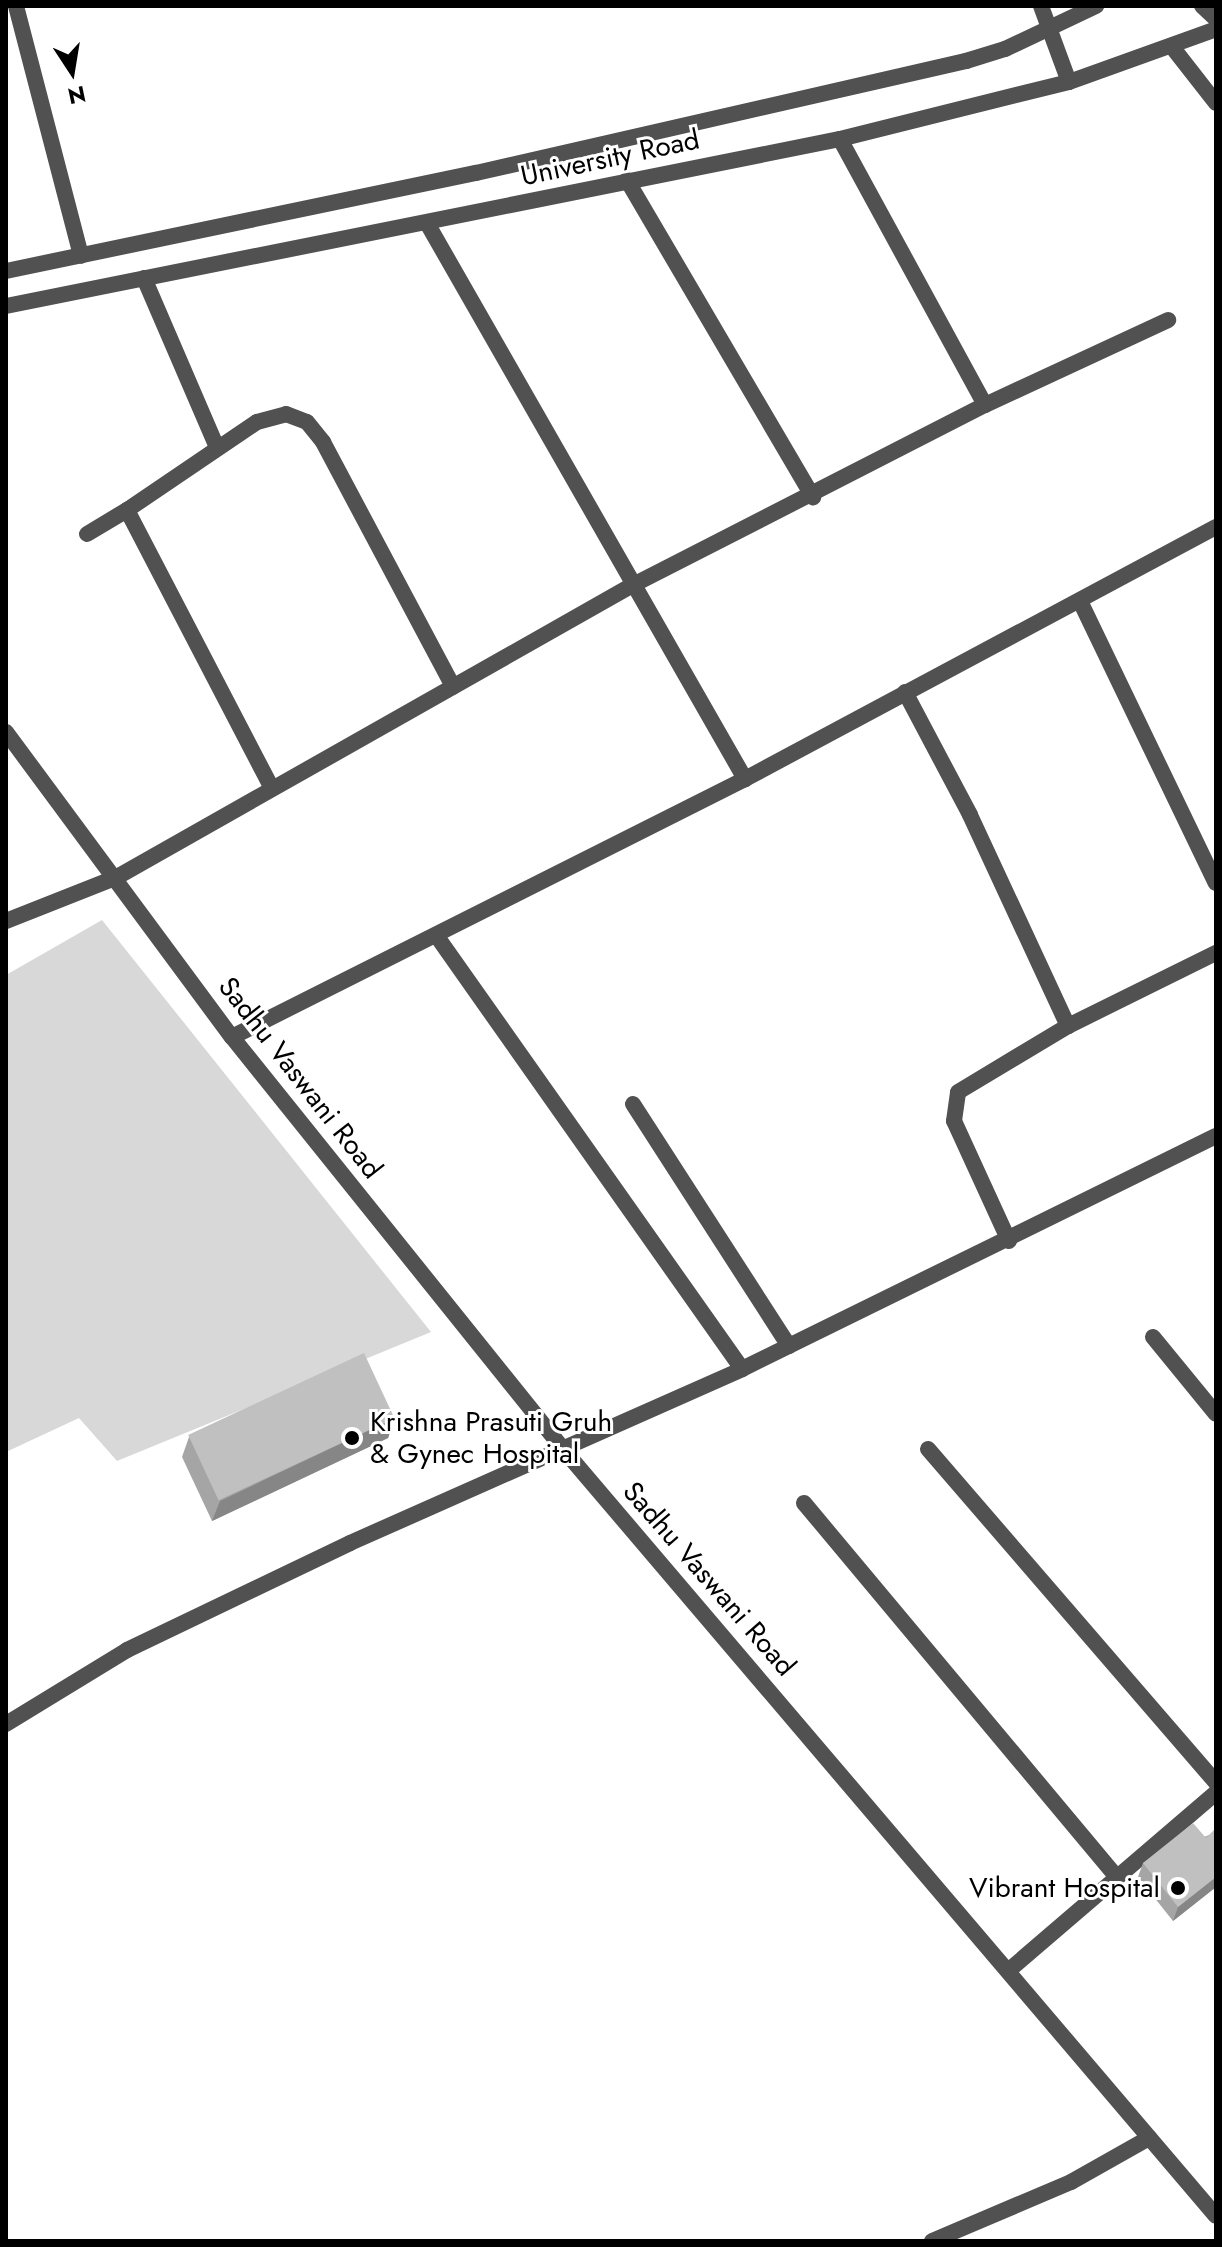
<!DOCTYPE html>
<style>
body{margin:0}
#map{position:relative;width:1222px;height:2247px;overflow:hidden;background:#fff;font-family:Jost,sans-serif}
div>[style]{position:absolute}
[style*='--x']{left:calc(var(--x)*1px);top:calc(var(--y)*1px);width:calc(var(--w)*1px);rotate:calc(var(--a)*1deg)}
.green>*{inset:0;background:#d8d8d8}
.minor>*{height:16px;margin:-8px;padding:0 8px;transform-origin:8px;border-radius:8px;background:#515151}
.tertiary>*{height:16px;margin:-8px;padding:0 8px;transform-origin:8px;border-radius:8px;background:#515151}
.wall>*{inset:0;background:#a5a5a5}
.shaded-wall>*{inset:0;background:#868686}
.building>*{inset:0;background:#c0c0c0;transform-origin:0 0}
.dots>*{width:22px;height:22px;translate:-50% -50%;box-sizing:border-box;border:4px solid #fff;border-radius:50%}
span{translate:-50% -50%;white-space:nowrap;text-align:center;line-height:1.15;-webkit-text-stroke:6px #fff;paint-order:stroke}
.street-label{font-size:28px;color:#000}
.poi-label{font-size:28px;color:#000}
.left{translate:0 -50%;text-align:left}
.right{translate:-100% -50%;text-align:right}
.frame{position:absolute;inset:0;border:8px solid #000;pointer-events:none}
.north{position:absolute;left:32px;top:32px;width:80px;height:80px;-webkit-text-stroke:6px #fff;paint-order:stroke;rotate:168deg;font-size:22px;font-weight:700;line-height:32px;text-align:center;color:#000}
.north::after{content:'';display:block;margin:auto;width:28px;height:36px;background:#000;clip-path:polygon(50% 0,100% 100%,50% 72%,0 100%)}
</style>
<div id="map">
<div class="green">
<i style="clip-path:polygon(102px 920px,431px 1332px,117px 1461px,79px 1418px,6px 1452px,6px 975px)"></i>
</div>
<div class="minor">
<i style="--x:16;--y:6;--w:258;--a:75.4"></i>
<i style="--x:1173;--y:48;--w:70;--a:52"></i>
<i style="--x:840;--y:139;--w:303;--a:61.4"></i>
<i style="--x:627;--y:180;--w:368;--a:59.6"></i>
<i style="--x:427;--y:223;--w:641;--a:60.23"></i>
<i style="--x:144;--y:278;--w:182;--a:66.7"></i>
<i style="--x:127;--y:510;--w:157;--a:-34.1"></i>
<i style="--x:257;--y:422;--w:30;--a:-15"></i>
<i style="--x:286;--y:414;--w:22;--a:21"></i>
<i style="--x:307;--y:422;--w:26;--a:51"></i>
<i style="--x:323;--y:442;--w:277;--a:62"></i>
<i style="--x:87;--y:534;--w:47;--a:-31"></i>
<i style="--x:127;--y:510;--w:314;--a:62.5"></i>
<i style="--x:1080;--y:601;--w:313;--a:64.3"></i>
<i style="--x:905;--y:692;--w:139;--a:62.1"></i>
<i style="--x:970;--y:815;--w:233;--a:65.1"></i>
<i style="--x:6;--y:921;--w:119;--a:-21.6"></i>
<i style="--x:117;--y:877;--w:591;--a:-29.52"></i>
<i style="--x:631;--y:586;--w:398;--a:-27.1"></i>
<i style="--x:985;--y:405;--w:202;--a:-24.9"></i>
<i style="--x:436;--y:935;--w:531;--a:54.81"></i>
<i style="--x:232;--y:1037;--w:574;--a:-26.7"></i>
<i style="--x:745;--y:779;--w:534;--a:-28.15"></i>
<i style="--x:633;--y:1104;--w:288;--a:57.2"></i>
<i style="--x:1009;--y:1241;--w:132;--a:-114.6"></i>
<i style="--x:954;--y:1121;--w:29;--a:-82"></i>
<i style="--x:958;--y:1092;--w:128;--a:-31"></i>
<i style="--x:1068;--y:1026;--w:165;--a:-26.3"></i>
<i style="--x:1153;--y:1337;--w:99;--a:50.7"></i>
<i style="--x:928;--y:1449;--w:441;--a:49.2"></i>
<i style="--x:804;--y:1503;--w:488;--a:50.1"></i>
<i style="--x:6;--y:1724;--w:142;--a:-31.4"></i>
<i style="--x:127;--y:1650;--w:247;--a:-25.6"></i>
<i style="--x:350;--y:1543;--w:429;--a:-23.9"></i>
<i style="--x:742;--y:1369;--w:528;--a:-26.18"></i>
<i style="--x:1008;--y:1971;--w:274;--a:-40.6"></i>
<i style="--x:932;--y:2241;--w:151;--a:-23"></i>
<i style="--x:1071;--y:2182;--w:90;--a:-29.4"></i>
</div>
<div class="tertiary">
<i style="--x:1041;--y:6;--w:81;--a:69.8"></i>
<i style="--x:1202;--y:6;--w:19;--a:43"></i>
<i style="--x:6;--y:271;--w:480;--a:-11.8"></i>
<i style="--x:476;--y:173;--w:503;--a:-12.88"></i>
<i style="--x:966;--y:61;--w:41;--a:-17.1"></i>
<i style="--x:1005;--y:49;--w:101;--a:-25.3"></i>
<i style="--x:6;--y:306;--w:851;--a:-11.32"></i>
<i style="--x:840;--y:139;--w:236;--a:-14"></i>
<i style="--x:1069;--y:82;--w:156;--a:-19.8"></i>
<i style="--x:6;--y:732;--w:380;--a:53.5"></i>
<i style="--x:232;--y:1037;--w:528;--a:51.22"></i>
<i style="--x:563;--y:1449;--w:1007;--a:49.59"></i>
</div>
<div class="wall">
<i style="clip-path:polygon(395px 1418px,388px 1438px,212px 1521px,182px 1457px,189px 1437px)"></i>
<i style="clip-path:polygon(1216px 1832px,1216px 1887px,1173px 1921px,1138px 1877px,1143px 1863px)"></i>
</div>
<div class="shaded-wall">
<i style="clip-path:polygon(395px 1418px,388px 1438px,212px 1521px,220px 1501px)"></i>
<i style="clip-path:polygon(1216px 1877px,1216px 1887px,1173px 1921px,1178px 1907px)"></i>
</div>
<div class="building">
<i style="left:364px;top:1353px;width:72px;height:194px;rotate:65deg"></i>
<i style="clip-path:polygon(1193px 1823px,1206px 1838px,1214px 1830px,1216px 1832px,1216px 1877px,1178px 1907px,1143px 1863px)"></i>
</div>
<div class="dots">
<i style="left:352px;top:1438px;background:#000"></i>
<i style="left:1178px;top:1888px;background:#000"></i>
</div>
<div class="street-label">
<span style="left:610px;top:158px;rotate:-12deg">University Road</span>
<span style="left:300px;top:1078px;rotate:52deg">Sadhu Vaswani Road</span>
<span style="left:709px;top:1579px;rotate:49deg">Sadhu Vaswani Road</span>
</div>
<div class="poi-label">
<span class="left" style="left:370px;top:1438px">Krishna Prasuti Gruh<br>&amp; Gynec Hospital</span>
<span class="right" style="left:1160px;top:1888px">Vibrant Hospital</span>
</div>
<div class="frame"></div>
<div class="north">N</div>
</div>
